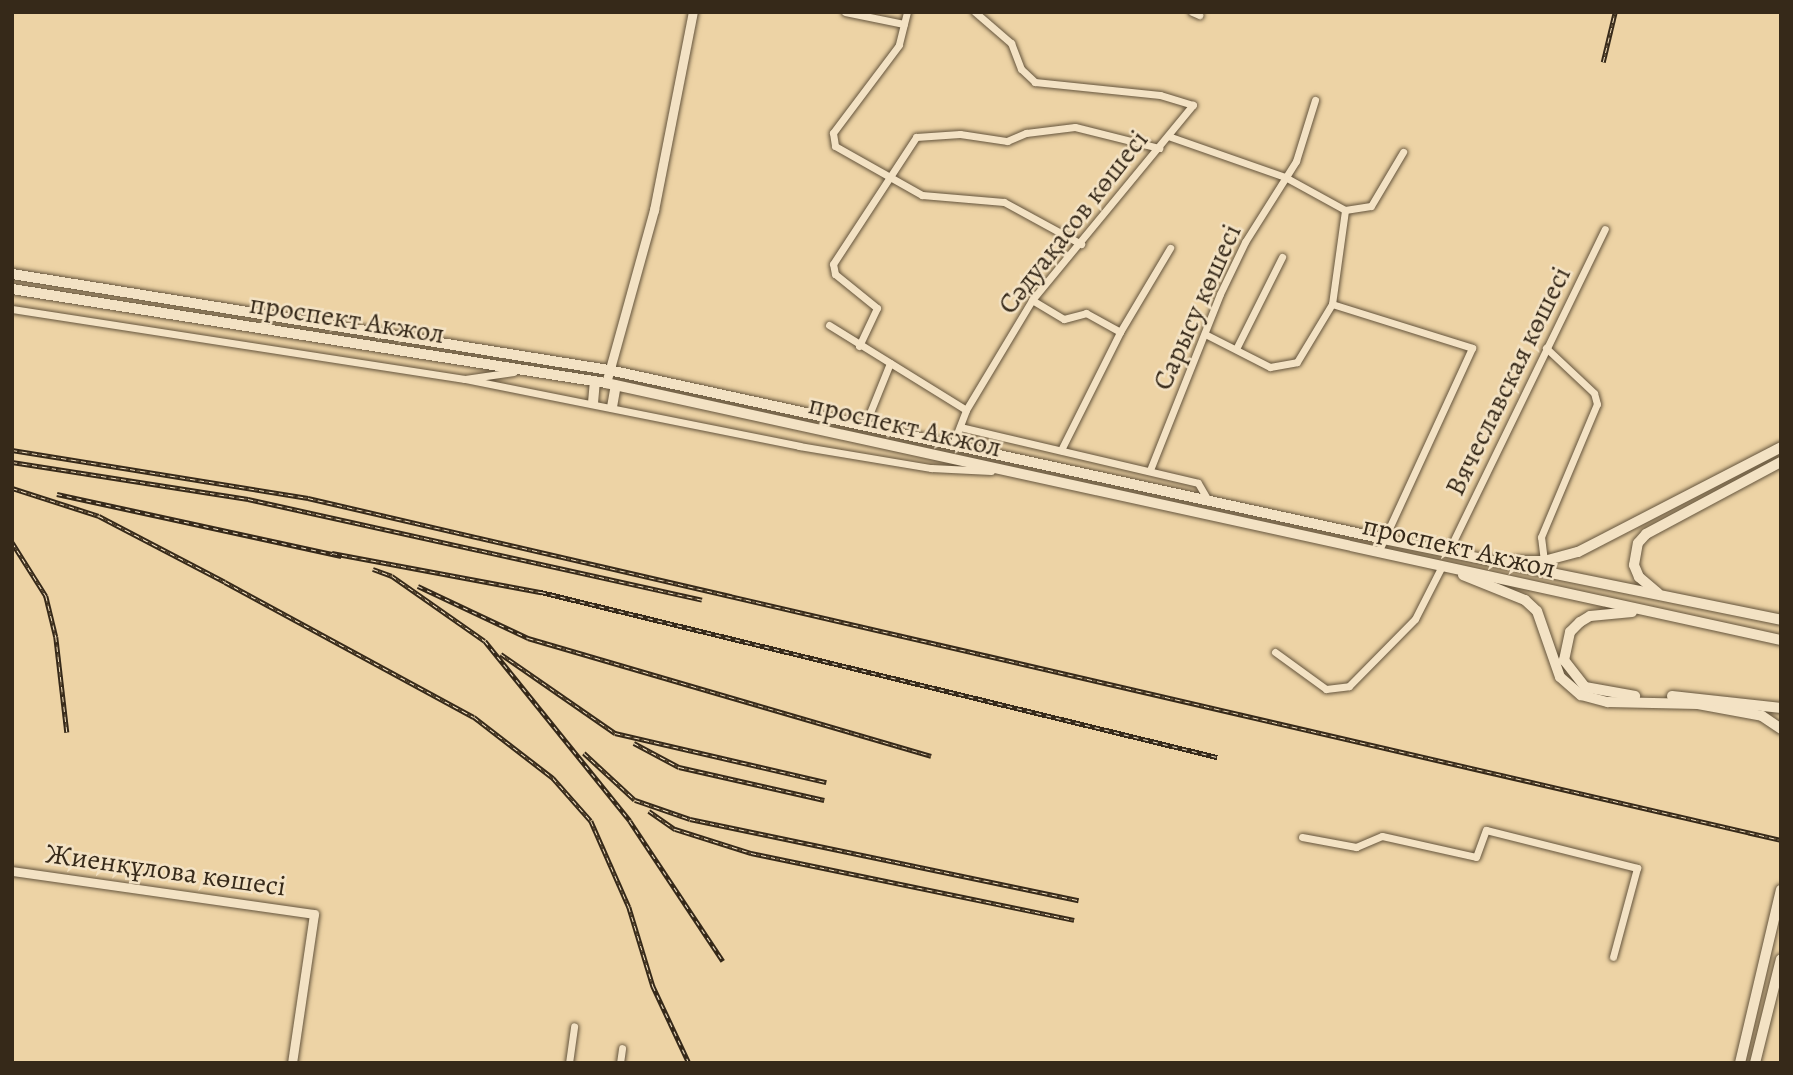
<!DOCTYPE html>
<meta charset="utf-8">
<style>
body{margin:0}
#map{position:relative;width:1793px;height:1075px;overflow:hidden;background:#edd3a5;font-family:Alegreya,serif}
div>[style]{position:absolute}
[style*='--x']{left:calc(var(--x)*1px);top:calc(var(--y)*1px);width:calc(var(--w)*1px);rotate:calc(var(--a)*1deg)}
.roads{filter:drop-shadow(0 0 2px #64543c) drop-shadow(0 0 2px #64543c)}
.minor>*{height:7px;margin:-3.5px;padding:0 3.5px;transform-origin:3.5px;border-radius:3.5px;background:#f3e2c4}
.tertiary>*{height:9px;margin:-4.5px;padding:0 4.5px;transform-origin:4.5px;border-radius:4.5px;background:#f3e2c4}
.secondary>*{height:10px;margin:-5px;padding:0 5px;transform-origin:5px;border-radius:5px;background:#f3e2c4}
.rail>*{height:4.5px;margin-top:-2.25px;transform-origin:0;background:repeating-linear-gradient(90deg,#f3e2c4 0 5px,#362919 0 10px);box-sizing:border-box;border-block:2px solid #362919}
span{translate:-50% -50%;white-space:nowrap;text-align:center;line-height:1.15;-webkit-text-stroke:5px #f3e2c4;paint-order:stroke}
.street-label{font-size:28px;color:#362919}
.frame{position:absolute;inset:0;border:14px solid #362919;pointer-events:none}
</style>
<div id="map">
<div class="roads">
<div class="minor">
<i style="--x:845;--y:12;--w:60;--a:11.5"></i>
<i style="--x:907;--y:12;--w:34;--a:104"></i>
<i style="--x:899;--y:45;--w:110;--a:126.9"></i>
<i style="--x:833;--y:133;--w:13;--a:81"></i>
<i style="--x:835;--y:146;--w:100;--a:29.4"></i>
<i style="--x:922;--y:195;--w:82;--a:4.9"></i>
<i style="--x:1004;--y:202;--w:88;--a:28.6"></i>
<i style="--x:1192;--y:12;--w:8;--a:23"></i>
<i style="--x:1168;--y:136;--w:124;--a:19.3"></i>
<i style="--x:1285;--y:177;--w:68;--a:28.8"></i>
<i style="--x:1032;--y:300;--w:37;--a:31"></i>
<i style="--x:1064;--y:319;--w:23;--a:-15"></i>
<i style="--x:1086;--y:313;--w:39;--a:29"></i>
<i style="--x:1332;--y:304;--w:147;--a:17.4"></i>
<i style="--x:1472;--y:348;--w:225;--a:114.7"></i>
<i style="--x:12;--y:309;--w:458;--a:8.8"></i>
<i style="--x:465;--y:379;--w:49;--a:-8.3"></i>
<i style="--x:829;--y:325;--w:161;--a:31.8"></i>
<i style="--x:1205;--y:334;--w:73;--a:26.9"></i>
<i style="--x:1270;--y:367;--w:27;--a:-10"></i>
<i style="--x:1297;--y:362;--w:68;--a:-58.9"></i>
<i style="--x:1332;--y:304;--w:95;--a:-82.1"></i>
<i style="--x:1345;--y:210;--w:26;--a:-9"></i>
<i style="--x:1371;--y:206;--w:63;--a:-59.3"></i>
<i style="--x:859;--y:346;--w:42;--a:-64.7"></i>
<i style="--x:877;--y:308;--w:54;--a:-141"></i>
<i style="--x:835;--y:274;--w:10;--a:-101"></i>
<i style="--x:833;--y:264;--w:152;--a:-56.8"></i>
<i style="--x:916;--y:137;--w:44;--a:-3.9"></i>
<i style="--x:960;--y:134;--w:48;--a:8.5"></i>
<i style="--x:1007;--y:141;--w:21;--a:-23"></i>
<i style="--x:1026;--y:133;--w:49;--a:-7"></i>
<i style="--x:1075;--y:127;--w:87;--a:14"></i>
<i style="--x:1236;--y:349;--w:103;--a:-63.4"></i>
<i style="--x:465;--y:379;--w:341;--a:11.3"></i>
<i style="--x:799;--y:446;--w:134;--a:9.5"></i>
<i style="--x:931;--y:468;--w:60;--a:2.9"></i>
<i style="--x:865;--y:425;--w:67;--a:-68"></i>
<i style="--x:960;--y:427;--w:244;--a:13.2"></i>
<i style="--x:1198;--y:483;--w:20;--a:60"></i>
<i style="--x:953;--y:444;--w:36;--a:-69"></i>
<i style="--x:966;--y:410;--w:128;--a:-59"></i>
<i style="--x:1032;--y:300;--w:253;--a:-50.5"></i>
<i style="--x:1193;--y:105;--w:34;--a:-163"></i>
<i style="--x:1160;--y:95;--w:126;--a:-174.1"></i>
<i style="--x:1035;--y:82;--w:19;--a:-137"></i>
<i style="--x:1021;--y:69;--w:28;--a:-111"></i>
<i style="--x:1011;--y:43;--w:48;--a:-139.3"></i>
<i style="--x:1061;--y:450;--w:132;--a:-63.4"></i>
<i style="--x:1120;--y:332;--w:98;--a:-59.2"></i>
<i style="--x:1150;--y:470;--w:189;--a:-68.3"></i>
<i style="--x:1220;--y:294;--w:58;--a:-64.3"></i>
<i style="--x:1245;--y:242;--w:96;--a:-57.8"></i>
<i style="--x:1296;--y:161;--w:64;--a:-72.7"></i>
<i style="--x:1448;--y:552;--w:359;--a:-64.1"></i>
<i style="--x:1544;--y:561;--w:24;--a:-97"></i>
<i style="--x:1541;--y:537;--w:144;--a:-67.2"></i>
<i style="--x:1597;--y:404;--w:11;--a:-105"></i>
<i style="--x:1594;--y:393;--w:66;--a:-136.8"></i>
<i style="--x:1275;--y:652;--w:63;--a:36"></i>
<i style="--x:1326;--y:689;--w:23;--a:-7"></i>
<i style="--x:1349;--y:686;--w:94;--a:-45.4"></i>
<i style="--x:1415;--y:619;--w:57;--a:-63"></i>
<i style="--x:1302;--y:837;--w:55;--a:10.5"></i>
<i style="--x:1356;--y:847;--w:28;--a:-23"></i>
<i style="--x:1382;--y:836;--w:96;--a:12.6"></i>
<i style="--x:1476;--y:857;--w:29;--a:-70"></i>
<i style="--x:1486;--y:830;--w:156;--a:14.1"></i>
<i style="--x:1637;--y:868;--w:92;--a:105.1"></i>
<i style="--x:569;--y:1063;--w:37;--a:-82"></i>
<i style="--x:620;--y:1063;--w:15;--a:-82"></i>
</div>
<div class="tertiary">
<i style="--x:606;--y:383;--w:180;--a:-74.5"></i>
<i style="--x:654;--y:210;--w:202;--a:-78.9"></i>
<i style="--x:12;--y:871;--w:305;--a:8.1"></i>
<i style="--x:314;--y:914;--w:151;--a:98.4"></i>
</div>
<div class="secondary">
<i style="--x:12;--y:274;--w:605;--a:9.14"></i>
<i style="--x:609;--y:370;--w:793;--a:12.3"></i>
<i style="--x:1384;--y:539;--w:405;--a:11.5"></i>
<i style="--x:12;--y:289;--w:601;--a:8.99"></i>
<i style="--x:606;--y:383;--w:1203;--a:12.34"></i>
<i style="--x:593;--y:403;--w:21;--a:-85"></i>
<i style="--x:612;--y:407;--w:22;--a:-80"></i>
<i style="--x:1516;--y:561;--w:28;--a:0"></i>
<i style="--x:1544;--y:561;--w:35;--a:-15"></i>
<i style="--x:1578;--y:552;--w:229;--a:-27.3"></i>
<i style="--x:1463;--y:575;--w:67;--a:22"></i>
<i style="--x:1525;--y:600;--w:16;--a:43"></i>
<i style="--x:1537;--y:611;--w:70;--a:70.8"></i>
<i style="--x:1560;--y:677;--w:28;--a:41"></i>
<i style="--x:1581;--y:695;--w:28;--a:15"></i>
<i style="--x:1608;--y:702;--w:90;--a:1.3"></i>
<i style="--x:1698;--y:704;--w:65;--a:10.6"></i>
<i style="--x:1762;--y:716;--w:23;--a:34"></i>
<i style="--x:1658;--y:593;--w:25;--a:-140"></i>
<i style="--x:1639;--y:577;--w:13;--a:-113"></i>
<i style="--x:1634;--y:565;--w:22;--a:-80"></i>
<i style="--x:1638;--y:543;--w:12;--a:-48"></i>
<i style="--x:1646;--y:534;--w:153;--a:-28.1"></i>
<i style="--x:1632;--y:612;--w:42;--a:174.6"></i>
<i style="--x:1590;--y:616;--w:12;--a:149"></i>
<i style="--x:1580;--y:622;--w:14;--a:135"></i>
<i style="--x:1570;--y:632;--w:29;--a:102"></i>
<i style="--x:1564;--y:660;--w:34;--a:52"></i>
<i style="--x:1585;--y:687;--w:51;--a:10.2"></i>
<i style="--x:1672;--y:696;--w:110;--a:6.3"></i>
<i style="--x:1740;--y:1063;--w:178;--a:-76.7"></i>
<i style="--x:1755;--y:1063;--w:107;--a:-76"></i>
</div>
</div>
<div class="rail">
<i style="--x:1603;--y:62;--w:51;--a:-76.5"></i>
<i style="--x:12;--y:450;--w:300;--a:9.2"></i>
<i style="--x:308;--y:498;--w:1512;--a:13.07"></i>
<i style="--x:12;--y:462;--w:239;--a:8.9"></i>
<i style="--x:248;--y:499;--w:465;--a:12.5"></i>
<i style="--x:12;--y:488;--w:91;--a:17.8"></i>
<i style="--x:99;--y:516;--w:142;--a:27.6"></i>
<i style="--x:225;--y:582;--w:283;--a:28.5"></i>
<i style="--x:474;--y:717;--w:100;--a:37.7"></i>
<i style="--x:553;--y:778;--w:57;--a:48.5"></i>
<i style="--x:591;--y:821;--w:94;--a:66.2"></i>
<i style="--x:629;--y:907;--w:83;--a:73.1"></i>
<i style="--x:653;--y:986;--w:85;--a:64.9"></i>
<i style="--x:57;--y:494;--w:291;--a:12.3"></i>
<i style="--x:12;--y:542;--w:64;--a:57.8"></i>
<i style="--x:46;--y:596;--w:42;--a:76.3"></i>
<i style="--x:56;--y:637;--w:96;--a:83.4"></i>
<i style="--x:332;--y:553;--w:213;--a:10.6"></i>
<i style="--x:541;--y:592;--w:696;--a:13.72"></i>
<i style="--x:373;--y:569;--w:20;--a:20"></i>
<i style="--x:392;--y:576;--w:113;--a:35"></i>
<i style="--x:485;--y:641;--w:231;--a:51.1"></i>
<i style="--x:630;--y:821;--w:168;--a:56.4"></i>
<i style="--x:418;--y:586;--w:122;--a:25.3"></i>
<i style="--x:528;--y:638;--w:420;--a:16.3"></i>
<i style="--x:501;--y:654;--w:139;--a:34.7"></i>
<i style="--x:615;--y:733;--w:217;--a:13.1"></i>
<i style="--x:634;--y:743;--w:51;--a:28.1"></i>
<i style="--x:679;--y:767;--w:149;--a:12.8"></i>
<i style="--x:584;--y:753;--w:69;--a:42.7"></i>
<i style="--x:635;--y:800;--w:58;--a:19.1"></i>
<i style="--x:690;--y:819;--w:397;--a:11.8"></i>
<i style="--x:649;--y:811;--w:32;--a:35"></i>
<i style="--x:675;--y:829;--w:80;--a:17.5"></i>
<i style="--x:751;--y:853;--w:330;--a:11.7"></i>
</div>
<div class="street-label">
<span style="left:1073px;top:222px;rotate:-52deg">Сәдуақасов көшесі</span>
<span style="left:1197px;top:307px;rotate:-66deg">Сарысу көшесі</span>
<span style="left:347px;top:319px;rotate:9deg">проспект Акжол</span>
<span style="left:1508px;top:381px;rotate:-64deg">Вячеславская көшесі</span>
<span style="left:905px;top:426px;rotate:13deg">проспект Акжол</span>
<span style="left:1459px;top:547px;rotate:13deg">проспект Акжол</span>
<span style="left:166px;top:870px;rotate:8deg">Жиенқұлова көшесі</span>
</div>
<div class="frame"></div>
</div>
